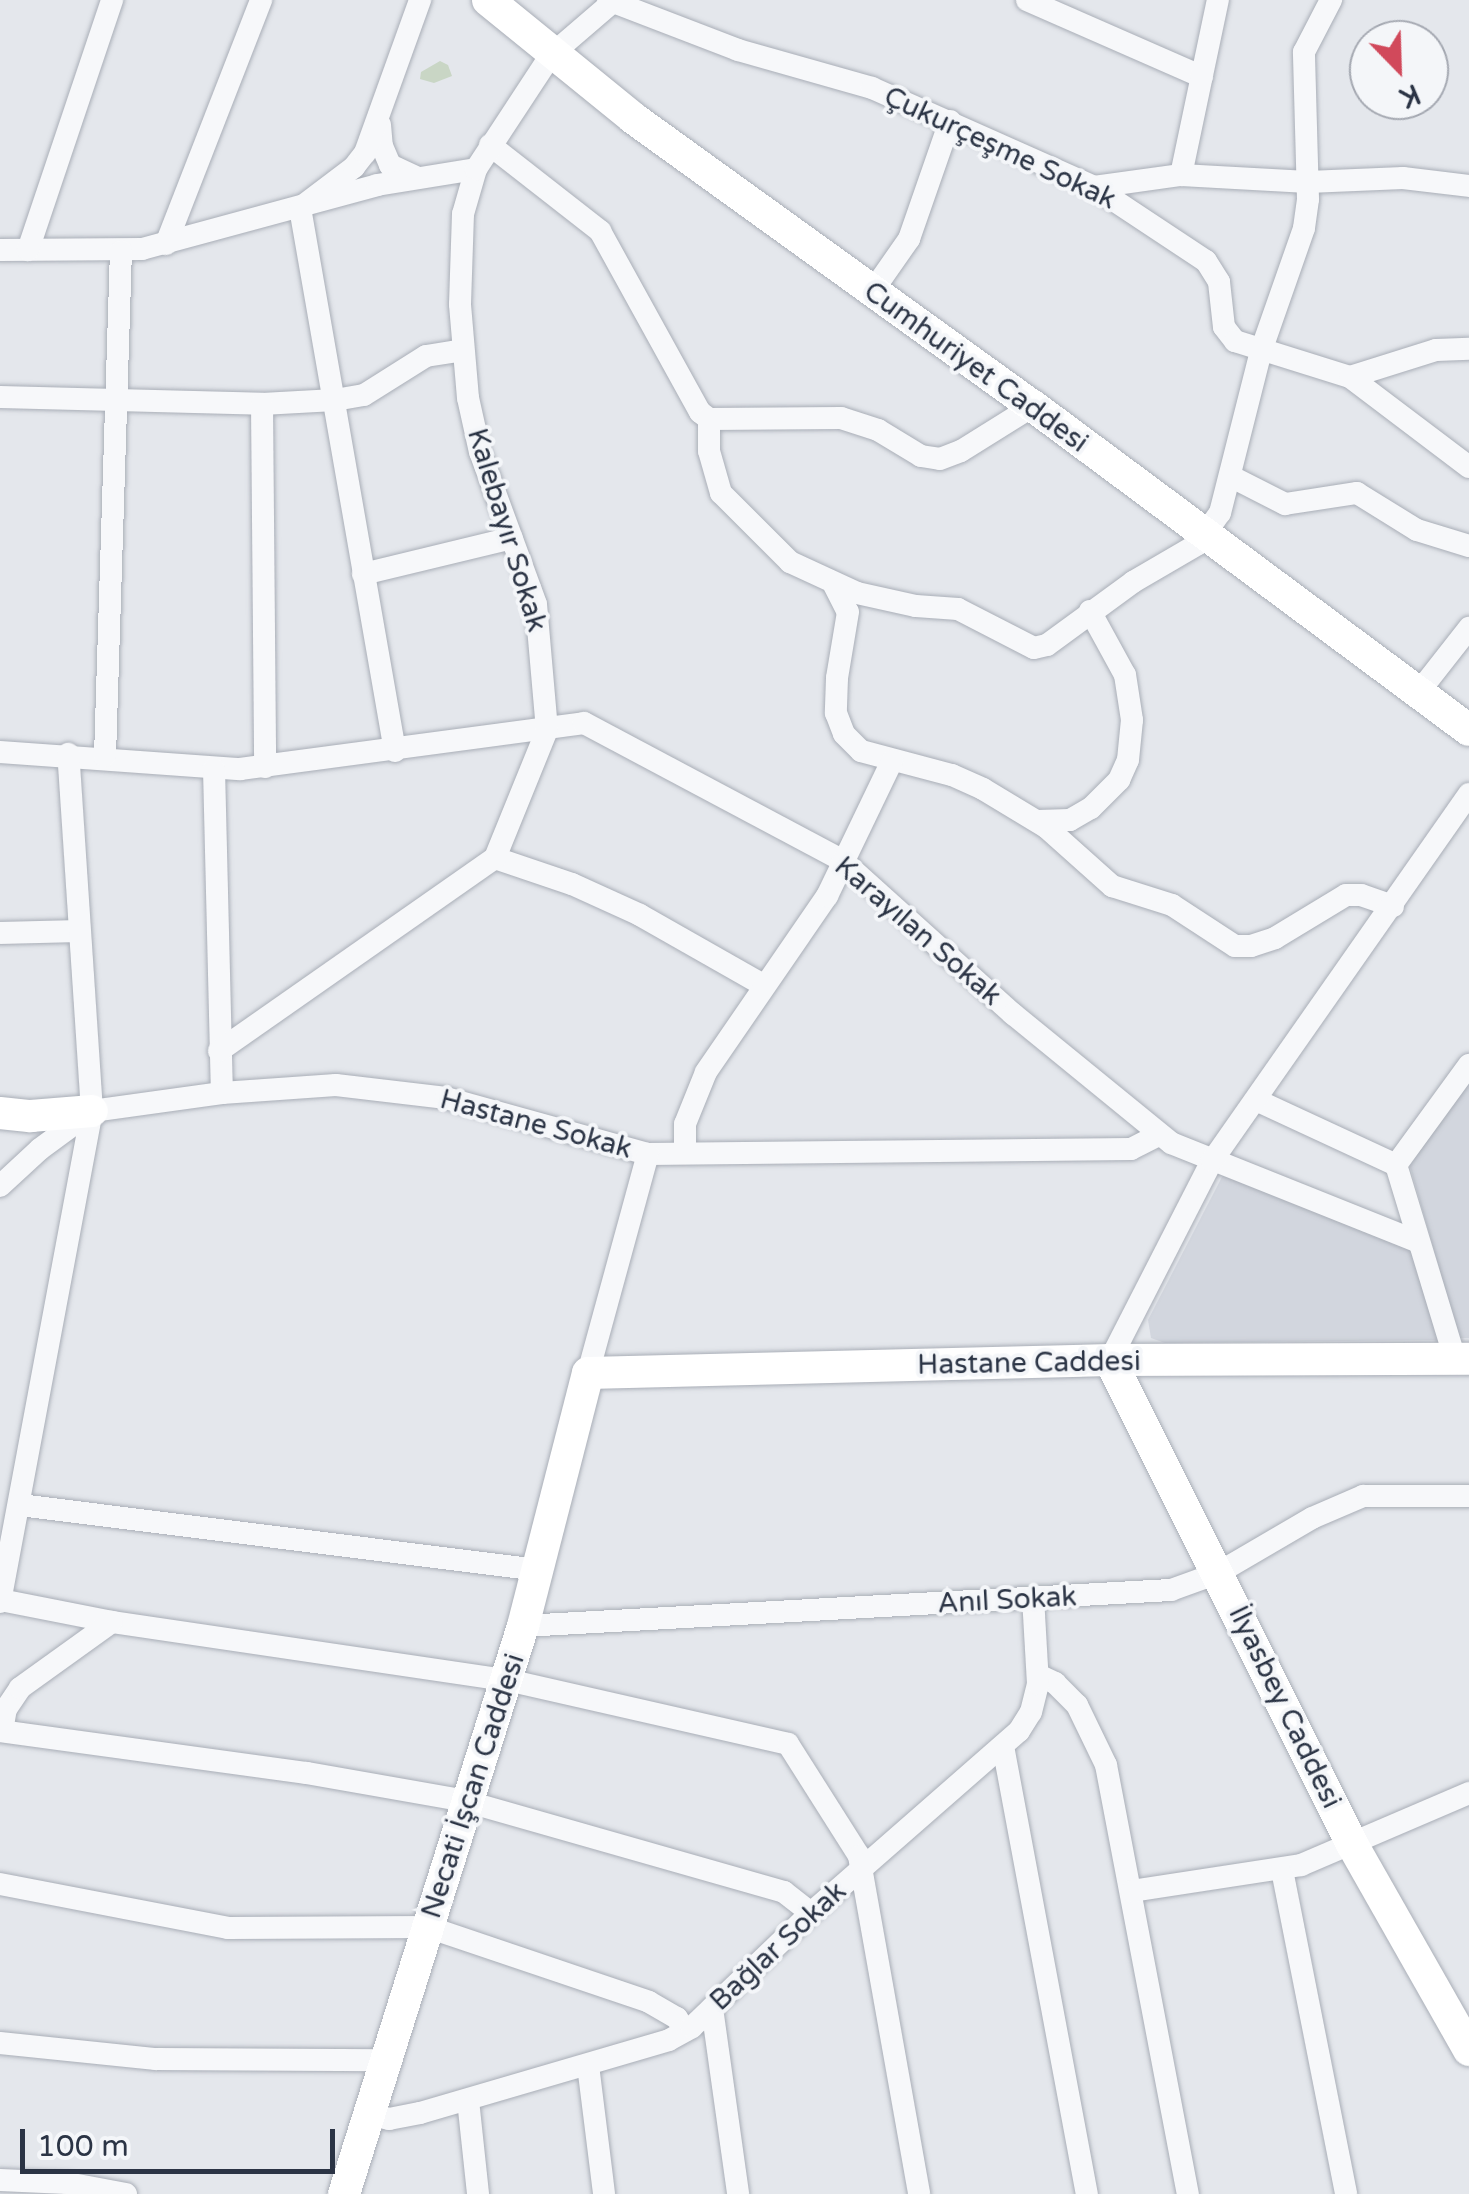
<!DOCTYPE html>
<meta charset="utf-8">
<style>
body{margin:0}
#map{position:relative;width:1469px;height:2194px;overflow:hidden;background:#e4e7ec;font-family:"Varela Round",sans-serif}
div>[style]{position:absolute}
[style*='--x']{left:calc(var(--x)*1px);top:calc(var(--y)*1px);width:calc(var(--w)*1px);rotate:calc(var(--a)*1deg)}
.built>*{inset:0;background:#d2d6de}
.green>*{inset:0;background:#c9d6c5}
.roads{filter:drop-shadow(0 0 2px #a9aeb7) drop-shadow(0 0 2px #a9aeb7)}
.street>*{height:22px;margin:-11px;padding:0 11px;transform-origin:11px;border-radius:11px;background:#f7f8fa}
.secondary>*{height:32px;margin:-16px;padding:0 16px;transform-origin:16px;border-radius:16px;background:#fff}
span{translate:-50% -50%;white-space:nowrap;text-align:center;line-height:1.15;-webkit-text-stroke:8px #f4f6f9;paint-order:stroke}
.street-label{font-size:28px;color:#2b3445}
.north{position:absolute;left:1349px;top:20px;width:100px;height:100px;box-sizing:border-box;background:#f4f6f9;border:2px solid #a4a8b1;border-radius:50%;rotate:157deg;font-size:28px;font-weight:700;line-height:40px;text-align:center;color:#2b3445}
.north::after{content:'';display:block;margin:auto;width:35px;height:45px;background:#d1495b;clip-path:polygon(50% 0,100% 100%,50% 72%,0 100%)}
.scale{position:absolute;left:20px;top:2129px;width:315px;height:45px;box-sizing:border-box;border:5px solid #2b3445;border-top:0;padding-left:12px;font-size:30px;line-height:35px;white-space:nowrap;color:#2b3445;-webkit-text-stroke:8px #f4f6f9;paint-order:stroke}
</style>
<div id="map">
<div class="built">
<i style="clip-path:polygon(1469px 1079px,1469px 1338px,1459px 1338px,1409px 1163px)"></i>
<i style="clip-path:polygon(1224px 1173px,1410px 1246px,1440px 1340px,1165px 1343px,1151px 1338px,1148px 1320px)"></i>
</div>
<div class="green">
<i style="clip-path:polygon(440px 61px,448px 65px,452px 76px,434px 83px,420px 79px,421px 72px)"></i>
</div>
<div class="roads">
<div class="street">
<i style="--x:608;--y:0;--w:139;--a:21"></i>
<i style="--x:738;--y:50;--w:139;--a:15.8"></i>
<i style="--x:872;--y:88;--w:243;--a:24"></i>
<i style="--x:1094;--y:187;--w:134;--a:33.5"></i>
<i style="--x:1206;--y:261;--w:25;--a:58"></i>
<i style="--x:1219;--y:282;--w:45;--a:83.7"></i>
<i style="--x:1224;--y:327;--w:18;--a:52"></i>
<i style="--x:1235;--y:341;--w:121;--a:17.4"></i>
<i style="--x:1350;--y:377;--w:149;--a:37.1"></i>
<i style="--x:1027;--y:0;--w:191;--a:23.7"></i>
<i style="--x:380;--y:125;--w:21;--a:85"></i>
<i style="--x:382;--y:146;--w:21;--a:67"></i>
<i style="--x:390;--y:165;--w:29;--a:25"></i>
<i style="--x:490;--y:145;--w:140;--a:38"></i>
<i style="--x:600;--y:231;--w:207;--a:61.1"></i>
<i style="--x:700;--y:412;--w:11;--a:38"></i>
<i style="--x:709;--y:419;--w:132;--a:-0.4"></i>
<i style="--x:841;--y:418;--w:39;--a:18"></i>
<i style="--x:878;--y:430;--w:50;--a:31.2"></i>
<i style="--x:921;--y:456;--w:19;--a:9"></i>
<i style="--x:940;--y:459;--w:22;--a:-21"></i>
<i style="--x:961;--y:451;--w:85;--a:-32"></i>
<i style="--x:1181;--y:175;--w:179;--a:-78.1"></i>
<i style="--x:1094;--y:187;--w:88;--a:-7.9"></i>
<i style="--x:1181;--y:175;--w:127;--a:3.2"></i>
<i style="--x:1308;--y:182;--w:95;--a:-2.4"></i>
<i style="--x:1403;--y:178;--w:66;--a:6.9"></i>
<i style="--x:166;--y:244;--w:262;--a:-68.7"></i>
<i style="--x:0;--y:250;--w:142;--a:-0.4"></i>
<i style="--x:142;--y:249;--w:244;--a:-15.2"></i>
<i style="--x:377;--y:185;--w:100;--a:-9.2"></i>
<i style="--x:28;--y:250;--w:264;--a:-71.4"></i>
<i style="--x:872;--y:292;--w:65;--a:-55.1"></i>
<i style="--x:909;--y:239;--w:125;--a:-70.8"></i>
<i style="--x:1350;--y:377;--w:90;--a:-17.4"></i>
<i style="--x:1436;--y:350;--w:33;--a:-2"></i>
<i style="--x:0;--y:397;--w:262;--a:1.5"></i>
<i style="--x:262;--y:404;--w:73;--a:-3.1"></i>
<i style="--x:335;--y:400;--w:29;--a:-10"></i>
<i style="--x:364;--y:395;--w:73;--a:-32.2"></i>
<i style="--x:426;--y:356;--w:36;--a:-9"></i>
<i style="--x:262;--y:404;--w:363;--a:89.5"></i>
<i style="--x:709;--y:419;--w:32;--a:90"></i>
<i style="--x:709;--y:451;--w:44;--a:74.1"></i>
<i style="--x:721;--y:493;--w:98;--a:45"></i>
<i style="--x:790;--y:562;--w:74;--a:24.8"></i>
<i style="--x:857;--y:593;--w:60;--a:12.4"></i>
<i style="--x:916;--y:606;--w:42;--a:4.1"></i>
<i style="--x:958;--y:609;--w:85;--a:27.2"></i>
<i style="--x:1034;--y:648;--w:13;--a:-13"></i>
<i style="--x:1047;--y:645;--w:107;--a:-36.2"></i>
<i style="--x:1133;--y:582;--w:75;--a:-30.3"></i>
<i style="--x:1198;--y:544;--w:38;--a:-55"></i>
<i style="--x:1220;--y:513;--w:167;--a:-75.8"></i>
<i style="--x:1261;--y:351;--w:130;--a:-70.7"></i>
<i style="--x:1304;--y:228;--w:29;--a:-82"></i>
<i style="--x:1308;--y:199;--w:147;--a:-91.6"></i>
<i style="--x:1304;--y:52;--w:59;--a:-62.6"></i>
<i style="--x:1230;--y:476;--w:62;--a:27"></i>
<i style="--x:1285;--y:504;--w:73;--a:-8.7"></i>
<i style="--x:1357;--y:493;--w:70;--a:31.7"></i>
<i style="--x:1417;--y:530;--w:54;--a:17.1"></i>
<i style="--x:363;--y:574;--w:153;--a:-13.6"></i>
<i style="--x:834;--y:585;--w:30;--a:63"></i>
<i style="--x:848;--y:612;--w:67;--a:99.5"></i>
<i style="--x:837;--y:678;--w:35;--a:92"></i>
<i style="--x:836;--y:713;--w:22;--a:69"></i>
<i style="--x:844;--y:734;--w:24;--a:45"></i>
<i style="--x:861;--y:751;--w:94;--a:14.8"></i>
<i style="--x:952;--y:775;--w:34;--a:24"></i>
<i style="--x:983;--y:789;--w:74;--a:31.1"></i>
<i style="--x:1046;--y:827;--w:89;--a:41.8"></i>
<i style="--x:1112;--y:886;--w:63;--a:17.6"></i>
<i style="--x:1172;--y:905;--w:75;--a:33.1"></i>
<i style="--x:1235;--y:946;--w:16;--a:0"></i>
<i style="--x:1251;--y:946;--w:25;--a:-18"></i>
<i style="--x:1275;--y:938;--w:83;--a:-31.2"></i>
<i style="--x:1346;--y:895;--w:15;--a:0"></i>
<i style="--x:1361;--y:895;--w:34;--a:19"></i>
<i style="--x:1418;--y:693;--w:83;--a:-51.9"></i>
<i style="--x:395;--y:751;--w:551;--a:-99.92"></i>
<i style="--x:300;--y:208;--w:68;--a:-37.2"></i>
<i style="--x:354;--y:167;--w:18;--a:-52"></i>
<i style="--x:365;--y:153;--w:163;--a:-70.2"></i>
<i style="--x:0;--y:752;--w:241;--a:4.1"></i>
<i style="--x:240;--y:769;--w:347;--a:-7.6"></i>
<i style="--x:584;--y:723;--w:293;--a:28"></i>
<i style="--x:843;--y:861;--w:229;--a:42"></i>
<i style="--x:1013;--y:1014;--w:204;--a:39.2"></i>
<i style="--x:1171;--y:1143;--w:267;--a:21.8"></i>
<i style="--x:105;--y:756;--w:505;--a:-88.19"></i>
<i style="--x:214;--y:769;--w:324;--a:88.6"></i>
<i style="--x:1038;--y:821;--w:32;--a:-2"></i>
<i style="--x:1070;--y:820;--w:24;--a:-30"></i>
<i style="--x:1091;--y:808;--w:40;--a:-45"></i>
<i style="--x:1119;--y:780;--w:22;--a:-66"></i>
<i style="--x:1128;--y:760;--w:40;--a:-84.3"></i>
<i style="--x:1132;--y:720;--w:46;--a:-98.8"></i>
<i style="--x:1125;--y:675;--w:73;--a:-118.7"></i>
<i style="--x:495;--y:858;--w:81;--a:18.7"></i>
<i style="--x:572;--y:884;--w:75;--a:24.5"></i>
<i style="--x:640;--y:915;--w:142;--a:29.6"></i>
<i style="--x:0;--y:933;--w:79;--a:-1.5"></i>
<i style="--x:219;--y:1051;--w:337;--a:-35"></i>
<i style="--x:495;--y:858;--w:138;--a:-67.9"></i>
<i style="--x:547;--y:730;--w:126;--a:-95"></i>
<i style="--x:536;--y:604;--w:162;--a:-110.2"></i>
<i style="--x:480;--y:452;--w:55;--a:-102.5"></i>
<i style="--x:468;--y:398;--w:94;--a:-94.9"></i>
<i style="--x:460;--y:304;--w:90;--a:-88.1"></i>
<i style="--x:463;--y:214;--w:47;--a:-73.9"></i>
<i style="--x:476;--y:169;--w:136;--a:-56.7"></i>
<i style="--x:551;--y:55;--w:84;--a:-40.7"></i>
<i style="--x:1256;--y:1100;--w:154;--a:24.9"></i>
<i style="--x:685;--y:1153;--w:29;--a:-90"></i>
<i style="--x:685;--y:1124;--w:56;--a:-68"></i>
<i style="--x:706;--y:1072;--w:214;--a:-55.5"></i>
<i style="--x:827;--y:896;--w:150;--a:-64.3"></i>
<i style="--x:0;--y:1186;--w:54;--a:-42.8"></i>
<i style="--x:40;--y:1149;--w:64;--a:-36.2"></i>
<i style="--x:92;--y:1111;--w:131;--a:-7.9"></i>
<i style="--x:222;--y:1093;--w:114;--a:-4"></i>
<i style="--x:336;--y:1085;--w:111;--a:6.7"></i>
<i style="--x:446;--y:1098;--w:210;--a:15.5"></i>
<i style="--x:648;--y:1154;--w:483;--a:-0.6"></i>
<i style="--x:1131;--y:1149;--w:30;--a:-27"></i>
<i style="--x:1455;--y:1359;--w:203;--a:-106.9"></i>
<i style="--x:1396;--y:1165;--w:124;--a:-53.9"></i>
<i style="--x:1110;--y:1360;--w:224;--a:-62.9"></i>
<i style="--x:1212;--y:1161;--w:448;--a:-55"></i>
<i style="--x:588;--y:1373;--w:227;--a:-74.7"></i>
<i style="--x:20;--y:1505;--w:522;--a:7.15"></i>
<i style="--x:0;--y:1600;--w:114;--a:11.1"></i>
<i style="--x:112;--y:1622;--w:399;--a:8.4"></i>
<i style="--x:507;--y:1680;--w:288;--a:12.8"></i>
<i style="--x:788;--y:1744;--w:133;--a:57.6"></i>
<i style="--x:859;--y:1856;--w:343;--a:79.9"></i>
<i style="--x:0;--y:1602;--w:500;--a:-79.4"></i>
<i style="--x:92;--y:1111;--w:358;--a:-93.8"></i>
<i style="--x:523;--y:1626;--w:649;--a:-3.18"></i>
<i style="--x:1171;--y:1590;--w:50;--a:-19.9"></i>
<i style="--x:1218;--y:1573;--w:109;--a:-30.3"></i>
<i style="--x:1312;--y:1518;--w:56;--a:-23.3"></i>
<i style="--x:1363;--y:1496;--w:106;--a:0"></i>
<i style="--x:1038;--y:1675;--w:19;--a:25"></i>
<i style="--x:1055;--y:1683;--w:31;--a:45"></i>
<i style="--x:1077;--y:1705;--w:67;--a:64.2"></i>
<i style="--x:1106;--y:1765;--w:437;--a:79.2"></i>
<i style="--x:0;--y:1731;--w:310;--a:7.8"></i>
<i style="--x:307;--y:1773;--w:160;--a:10"></i>
<i style="--x:465;--y:1801;--w:332;--a:15.9"></i>
<i style="--x:784;--y:1892;--w:34;--a:38"></i>
<i style="--x:2;--y:1731;--w:22;--a:-80"></i>
<i style="--x:6;--y:1709;--w:25;--a:-56"></i>
<i style="--x:20;--y:1688;--w:113;--a:-35.7"></i>
<i style="--x:1003;--y:1746;--w:456;--a:79.4"></i>
<i style="--x:1282;--y:1870;--w:330;--a:78.8"></i>
<i style="--x:0;--y:1884;--w:232;--a:10.9"></i>
<i style="--x:228;--y:1928;--w:200;--a:-0.3"></i>
<i style="--x:428;--y:1927;--w:233;--a:18.7"></i>
<i style="--x:649;--y:2002;--w:32;--a:30"></i>
<i style="--x:677;--y:2018;--w:15;--a:58"></i>
<i style="--x:1132;--y:1891;--w:171;--a:-8.7"></i>
<i style="--x:1301;--y:1865;--w:183;--a:-23.2"></i>
<i style="--x:712;--y:2008;--w:188;--a:82"></i>
<i style="--x:0;--y:2043;--w:157;--a:5.9"></i>
<i style="--x:156;--y:2059;--w:229;--a:0.3"></i>
<i style="--x:588;--y:2065;--w:130;--a:82.9"></i>
<i style="--x:468;--y:2100;--w:95;--a:83.9"></i>
<i style="--x:366;--y:2114;--w:24;--a:12"></i>
<i style="--x:389;--y:2119;--w:32;--a:-11"></i>
<i style="--x:420;--y:2113;--w:259;--a:-16.3"></i>
<i style="--x:669;--y:2040;--w:26;--a:-29"></i>
<i style="--x:692;--y:2027;--w:165;--a:-43.8"></i>
<i style="--x:811;--y:1913;--w:276;--a:-41.2"></i>
<i style="--x:1019;--y:1731;--w:22;--a:-58"></i>
<i style="--x:1031;--y:1712;--w:29;--a:-76"></i>
<i style="--x:1038;--y:1684;--w:86;--a:-93.3"></i>
<i style="--x:0;--y:2180;--w:67;--a:2.6"></i>
<i style="--x:67;--y:2183;--w:60;--a:10.6"></i>
</div>
<div class="secondary">
<i style="--x:488;--y:0;--w:187;--a:39.1"></i>
<i style="--x:633;--y:118;--w:493;--a:35.8"></i>
<i style="--x:1033;--y:406;--w:543;--a:36.62"></i>
<i style="--x:0;--y:1113;--w:31;--a:6"></i>
<i style="--x:31;--y:1116;--w:61;--a:-4.7"></i>
<i style="--x:1110;--y:1360;--w:541;--a:63.43"></i>
<i style="--x:1352;--y:1844;--w:237;--a:60.4"></i>
<i style="--x:344;--y:2194;--w:596;--a:-72.51"></i>
<i style="--x:523;--y:1626;--w:261;--a:-75.6"></i>
<i style="--x:588;--y:1373;--w:522;--a:-1.43"></i>
<i style="--x:1110;--y:1360;--w:359;--a:-0.2"></i>
</div>
</div>
<div class="street-label">
<span style="left:1000px;top:148px;rotate:25deg">Çukurçeşme Sokak</span>
<span style="left:976px;top:367px;rotate:36deg">Cumhuriyet Caddesi</span>
<span style="left:507px;top:530px;rotate:73deg">Kalebayır Sokak</span>
<span style="left:918px;top:931px;rotate:41deg">Karayılan Sokak</span>
<span style="left:536px;top:1124px;rotate:15deg">Hastane Sokak</span>
<span style="left:1029px;top:1363px;rotate:-1deg">Hastane Caddesi</span>
<span style="left:1007px;top:1600px;rotate:-3deg">Anıl Sokak</span>
<span style="left:1285px;top:1707px;rotate:64deg">İlyasbey Caddesi</span>
<span style="left:473px;top:1786px;rotate:-72deg">Necati İşcan Caddesi</span>
<span style="left:778px;top:1946px;rotate:-43deg">Bağlar Sokak</span>
</div>
<div class="north">K</div>
<div class="scale">100 m</div>
</div>
